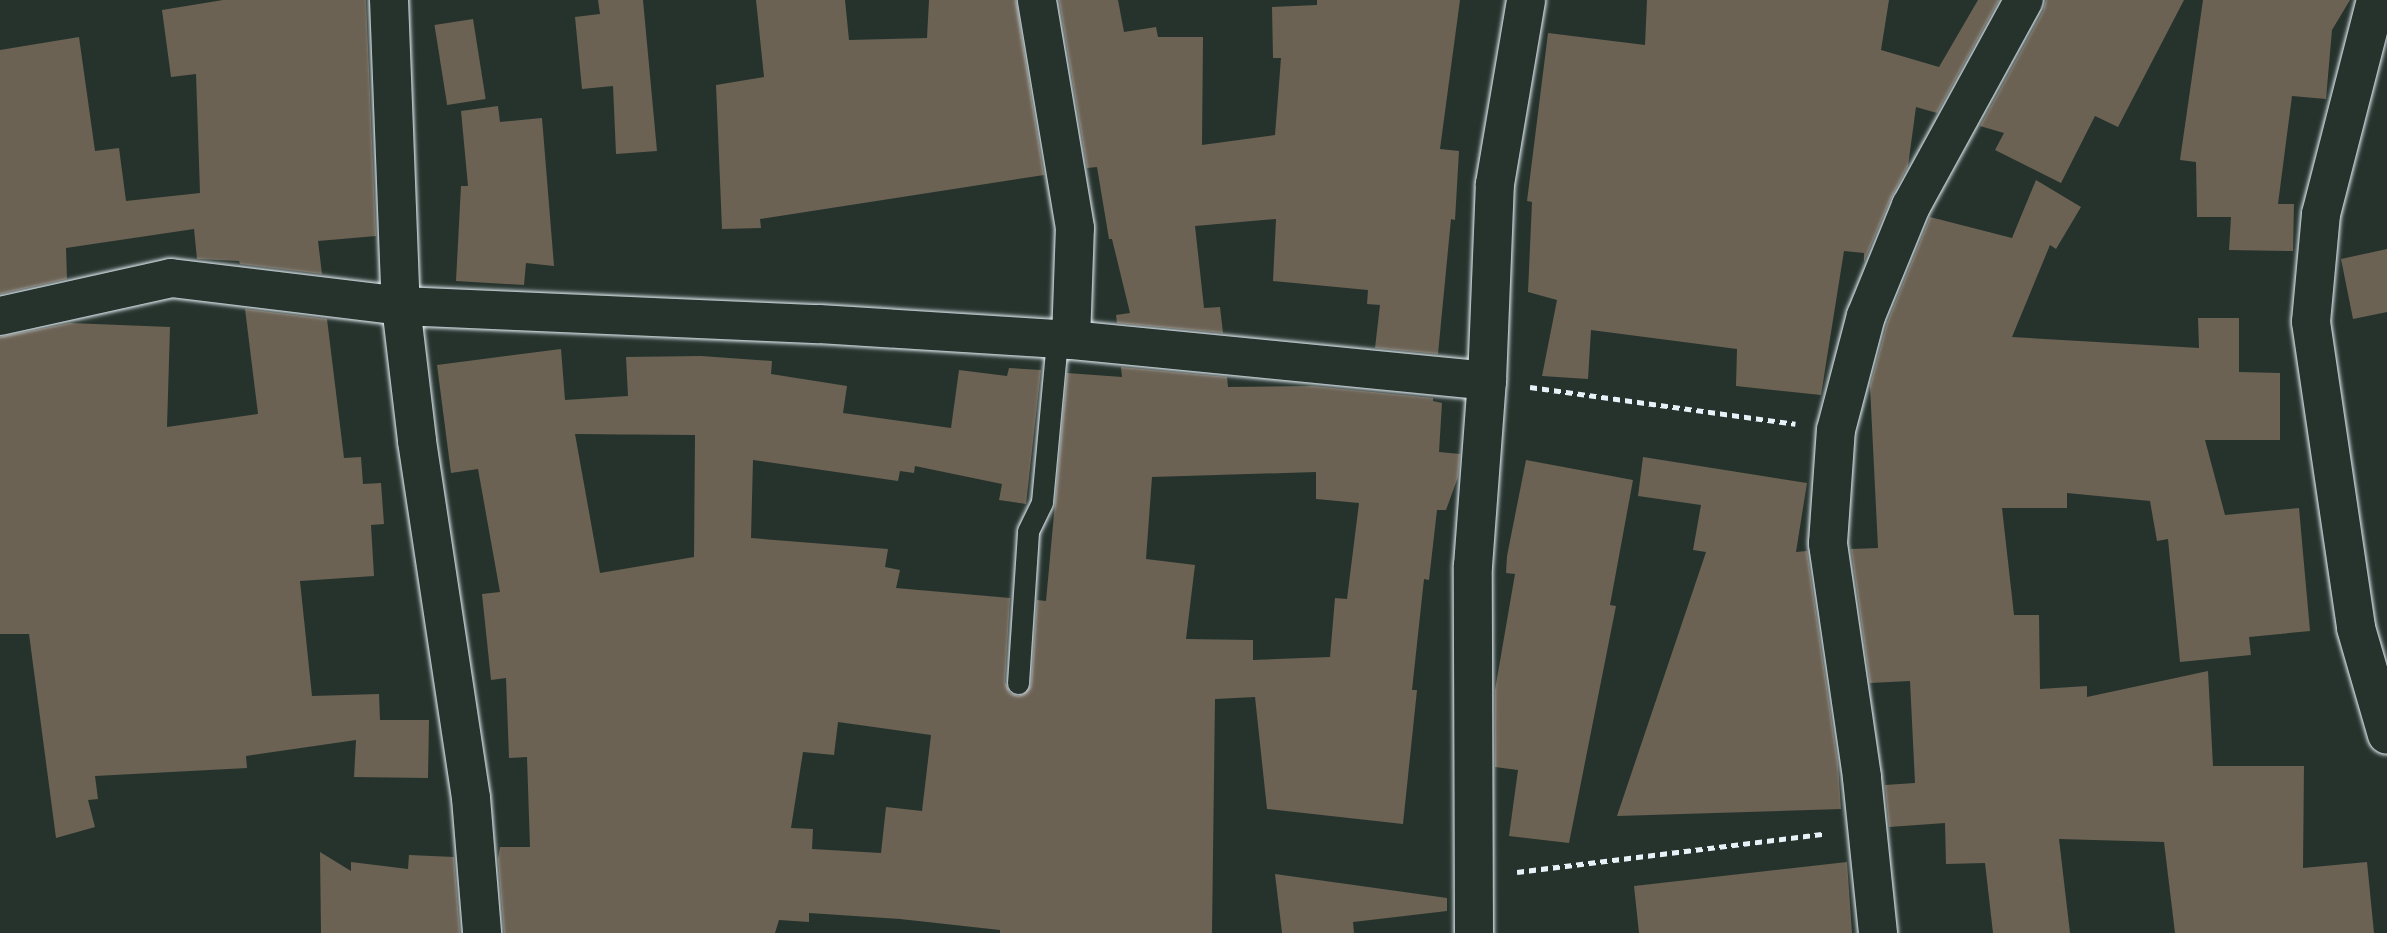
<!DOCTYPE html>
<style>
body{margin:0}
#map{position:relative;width:2387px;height:933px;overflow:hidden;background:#26332d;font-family:"Indie Flower",sans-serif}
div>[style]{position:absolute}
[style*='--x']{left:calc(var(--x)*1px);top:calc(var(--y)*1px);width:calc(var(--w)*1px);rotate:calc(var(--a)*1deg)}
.building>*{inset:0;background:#6b6254;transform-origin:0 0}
.path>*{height:4.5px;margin-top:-2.25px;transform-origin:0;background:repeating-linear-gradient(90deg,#e8f1f8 0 7px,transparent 0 12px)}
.roads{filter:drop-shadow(0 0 2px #e8f1f8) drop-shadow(0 0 2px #e8f1f8)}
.service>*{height:21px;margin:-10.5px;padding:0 10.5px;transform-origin:10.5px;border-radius:10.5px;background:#26332d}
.minor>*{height:38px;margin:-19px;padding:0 19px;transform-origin:19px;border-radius:19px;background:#26332d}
span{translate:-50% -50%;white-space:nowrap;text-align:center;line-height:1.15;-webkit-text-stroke:7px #26332d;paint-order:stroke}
</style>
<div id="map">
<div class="building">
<i style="clip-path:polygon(223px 0,366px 0,376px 236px,318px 241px,322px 274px,240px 264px,239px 261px,197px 259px,194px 229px,66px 248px,67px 279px,0 294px,0 50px,79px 37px,95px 151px,119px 148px,126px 201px,200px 193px,196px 74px,171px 77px,162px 10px)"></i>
<i style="clip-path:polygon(598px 0,643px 0,657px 151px,616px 154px,613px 86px,582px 89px,575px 17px,600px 14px)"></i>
<i style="clip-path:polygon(756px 0,845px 0,849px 40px,927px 38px,929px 0,1016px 0,1044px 175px,760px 219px,761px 228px,722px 229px,716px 85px,764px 77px)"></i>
<i style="clip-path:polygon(1059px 0,1118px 0,1124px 32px,1156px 27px,1158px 37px,1203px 37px,1202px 145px,1275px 135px,1281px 58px,1273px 58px,1272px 7px,1317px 5px,1317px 0,1460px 0,1440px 149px,1459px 151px,1455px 220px,1451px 219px,1438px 354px,1375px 348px,1380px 305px,1367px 304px,1368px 290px,1273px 281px,1276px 219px,1195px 226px,1204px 308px,1220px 307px,1223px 333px,1117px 323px,1116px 315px,1130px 313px,1112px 239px,1109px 239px,1097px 167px,1087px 168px)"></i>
<i style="clip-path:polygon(1647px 0,1889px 0,1881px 50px,1939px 67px,1978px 0,1999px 0,1937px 113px,1916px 107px,1908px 166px,1891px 198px,1864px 262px,1864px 253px,1844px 251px,1821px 395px,1736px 386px,1737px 349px,1591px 330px,1588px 379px,1542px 376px,1557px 300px,1528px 292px,1532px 202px,1527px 201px,1548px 33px,1645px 45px)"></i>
<i style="clip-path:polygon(2046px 0,2184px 0,2118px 127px,2095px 116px,2061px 183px,1995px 150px,2004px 133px,1980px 126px,2043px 11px)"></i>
<i style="clip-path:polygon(2203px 0,2350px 0,2332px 30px,2326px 99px,2292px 96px,2278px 204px,2294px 204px,2293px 251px,2229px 250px,2231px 217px,2197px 217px,2196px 162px,2180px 160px)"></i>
<i style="left:473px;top:19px;width:81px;height:39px;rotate:81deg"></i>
<i style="clip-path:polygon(498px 106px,500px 122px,542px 118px,554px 266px,526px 263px,524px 285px,456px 281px,461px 186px,468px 186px,461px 111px)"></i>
<i style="clip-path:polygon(2036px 180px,2081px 207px,2056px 249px,2050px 245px,2012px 337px,2199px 348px,2198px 318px,2239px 318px,2239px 372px,2280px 373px,2280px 440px,2205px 440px,2225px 515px,2299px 508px,2310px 631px,2249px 637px,2251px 655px,2180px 662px,2168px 539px,2157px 541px,2150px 501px,2067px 493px,2067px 508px,2002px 508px,2014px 615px,2039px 615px,2040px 689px,2087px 686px,2087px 697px,2208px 671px,2213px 766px,2304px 766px,2303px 868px,2367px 862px,2374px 933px,2175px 933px,2164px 842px,2059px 839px,2070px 933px,1993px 933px,1985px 863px,1946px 864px,1945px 823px,1889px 827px,1885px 785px,1915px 783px,1910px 681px,1870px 683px,1851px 549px,1878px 548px,1870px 386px,1887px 323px,1930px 217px,2012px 238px)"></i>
<i style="clip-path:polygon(2387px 249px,2387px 312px,2353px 319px,2341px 259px)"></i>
<i style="clip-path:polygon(245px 309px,327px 319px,344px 458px,361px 457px,363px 484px,381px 483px,384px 524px,371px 525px,374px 576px,300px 581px,312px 696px,379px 694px,380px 720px,429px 720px,428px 778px,354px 777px,356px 740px,246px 756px,247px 768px,95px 776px,98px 799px,88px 800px,95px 827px,56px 838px,29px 634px,0 634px,0 337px,70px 323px,170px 327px,167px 427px,258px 414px)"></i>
<i style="clip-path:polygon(evenodd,561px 349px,565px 400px,628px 396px,626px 357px,701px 356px,772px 361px,771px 374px,847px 386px,843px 413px,951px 428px,959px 370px,1007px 376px,1009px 368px,1041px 370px,1026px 504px,999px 500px,1002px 484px,915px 466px,914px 473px,900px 471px,898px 481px,753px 460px,751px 538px,888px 549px,885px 567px,900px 570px,896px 588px,1010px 598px,1005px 682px,1010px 693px,1018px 696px,1024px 694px,1031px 685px,1037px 600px,1046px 601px,1067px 373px,1122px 377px,1121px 367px,1227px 377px,1228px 387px,1313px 386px,1433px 398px,1433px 401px,1442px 403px,1439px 452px,1460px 454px,1458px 477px,1446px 510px,1437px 510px,1429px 580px,1424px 579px,1412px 690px,1417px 690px,1403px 824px,1267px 809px,1255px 697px,1215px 699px,1212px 933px,1000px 933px,1000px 930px,900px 919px,809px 913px,809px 922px,779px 920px,775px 933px,504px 933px,498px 859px,500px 847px,530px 847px,527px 757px,509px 758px,506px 678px,491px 680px,482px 594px,500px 592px,478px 469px,451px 473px,437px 365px,561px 349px,575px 434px,695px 435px,694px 557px,600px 573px,575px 434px,561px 349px,1316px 472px,1316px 499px,1359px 503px,1347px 599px,1335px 598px,1330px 657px,1253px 660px,1253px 640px,1186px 639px,1195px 565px,1146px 559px,1152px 477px,1316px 472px,561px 349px,838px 722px,931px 735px,922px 811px,886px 807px,881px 853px,812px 849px,813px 829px,791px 828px,803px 752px,834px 755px,838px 722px)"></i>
<i style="clip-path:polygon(1643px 457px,1807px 483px,1796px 552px,1807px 551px,1838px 764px,1841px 809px,1617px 816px,1706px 552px,1693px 550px,1701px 505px,1638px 496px)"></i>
<i style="clip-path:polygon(1526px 460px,1633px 480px,1610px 605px,1616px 606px,1569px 843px,1509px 836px,1518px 770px,1495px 767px,1495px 690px,1515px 574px,1506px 573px,1507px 556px)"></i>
<i style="clip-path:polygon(320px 852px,351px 871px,351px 862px,408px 869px,409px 855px,454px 857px,460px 933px,321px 933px)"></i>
<i style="clip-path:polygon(1847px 862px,1852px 933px,1639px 933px,1634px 886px)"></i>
<i style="clip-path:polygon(1275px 874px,1447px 898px,1447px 911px,1353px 922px,1354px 933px,1282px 933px)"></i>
</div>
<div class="path">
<i style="--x:1530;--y:387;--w:268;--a:7.9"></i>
<i style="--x:1517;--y:872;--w:309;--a:-7.1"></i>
</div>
<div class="roads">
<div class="service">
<i style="--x:1018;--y:683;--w:152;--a:-86.2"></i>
<i style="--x:1028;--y:531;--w:32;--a:-64"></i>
<i style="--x:1042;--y:502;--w:163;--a:-84.7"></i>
</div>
<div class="minor">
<i style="--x:389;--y:0;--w:306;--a:87.8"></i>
<i style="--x:401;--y:306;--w:136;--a:83.2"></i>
<i style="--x:417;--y:441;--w:361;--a:81.4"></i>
<i style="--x:471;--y:798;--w:135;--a:85.3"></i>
<i style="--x:2376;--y:0;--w:221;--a:104.4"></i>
<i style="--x:2321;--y:214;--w:108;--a:95.3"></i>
<i style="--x:2311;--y:322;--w:309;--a:81.6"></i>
<i style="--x:2356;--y:628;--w:111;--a:73.8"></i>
<i style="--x:0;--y:316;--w:175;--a:-12.5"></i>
<i style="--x:171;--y:278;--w:232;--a:6.9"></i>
<i style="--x:401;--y:306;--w:418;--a:2.5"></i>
<i style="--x:819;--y:324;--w:253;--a:3.6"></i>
<i style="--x:1071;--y:340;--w:112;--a:-88"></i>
<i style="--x:1075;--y:228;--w:231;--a:-99.5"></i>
<i style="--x:1071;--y:340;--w:418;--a:5.6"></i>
<i style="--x:1474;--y:933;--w:367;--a:-90.2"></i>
<i style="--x:1473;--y:566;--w:186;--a:-85.7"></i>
<i style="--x:1487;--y:381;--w:197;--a:-87.7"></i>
<i style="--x:1495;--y:184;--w:187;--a:-80.4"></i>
<i style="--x:1878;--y:933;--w:157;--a:-95.9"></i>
<i style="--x:1862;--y:777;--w:236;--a:-98.3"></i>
<i style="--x:1828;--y:543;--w:113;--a:-86"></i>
<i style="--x:1836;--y:430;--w:118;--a:-75.3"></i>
<i style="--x:1866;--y:316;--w:119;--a:-67.8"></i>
<i style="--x:1911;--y:206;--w:235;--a:-61.3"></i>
</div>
</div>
</div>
